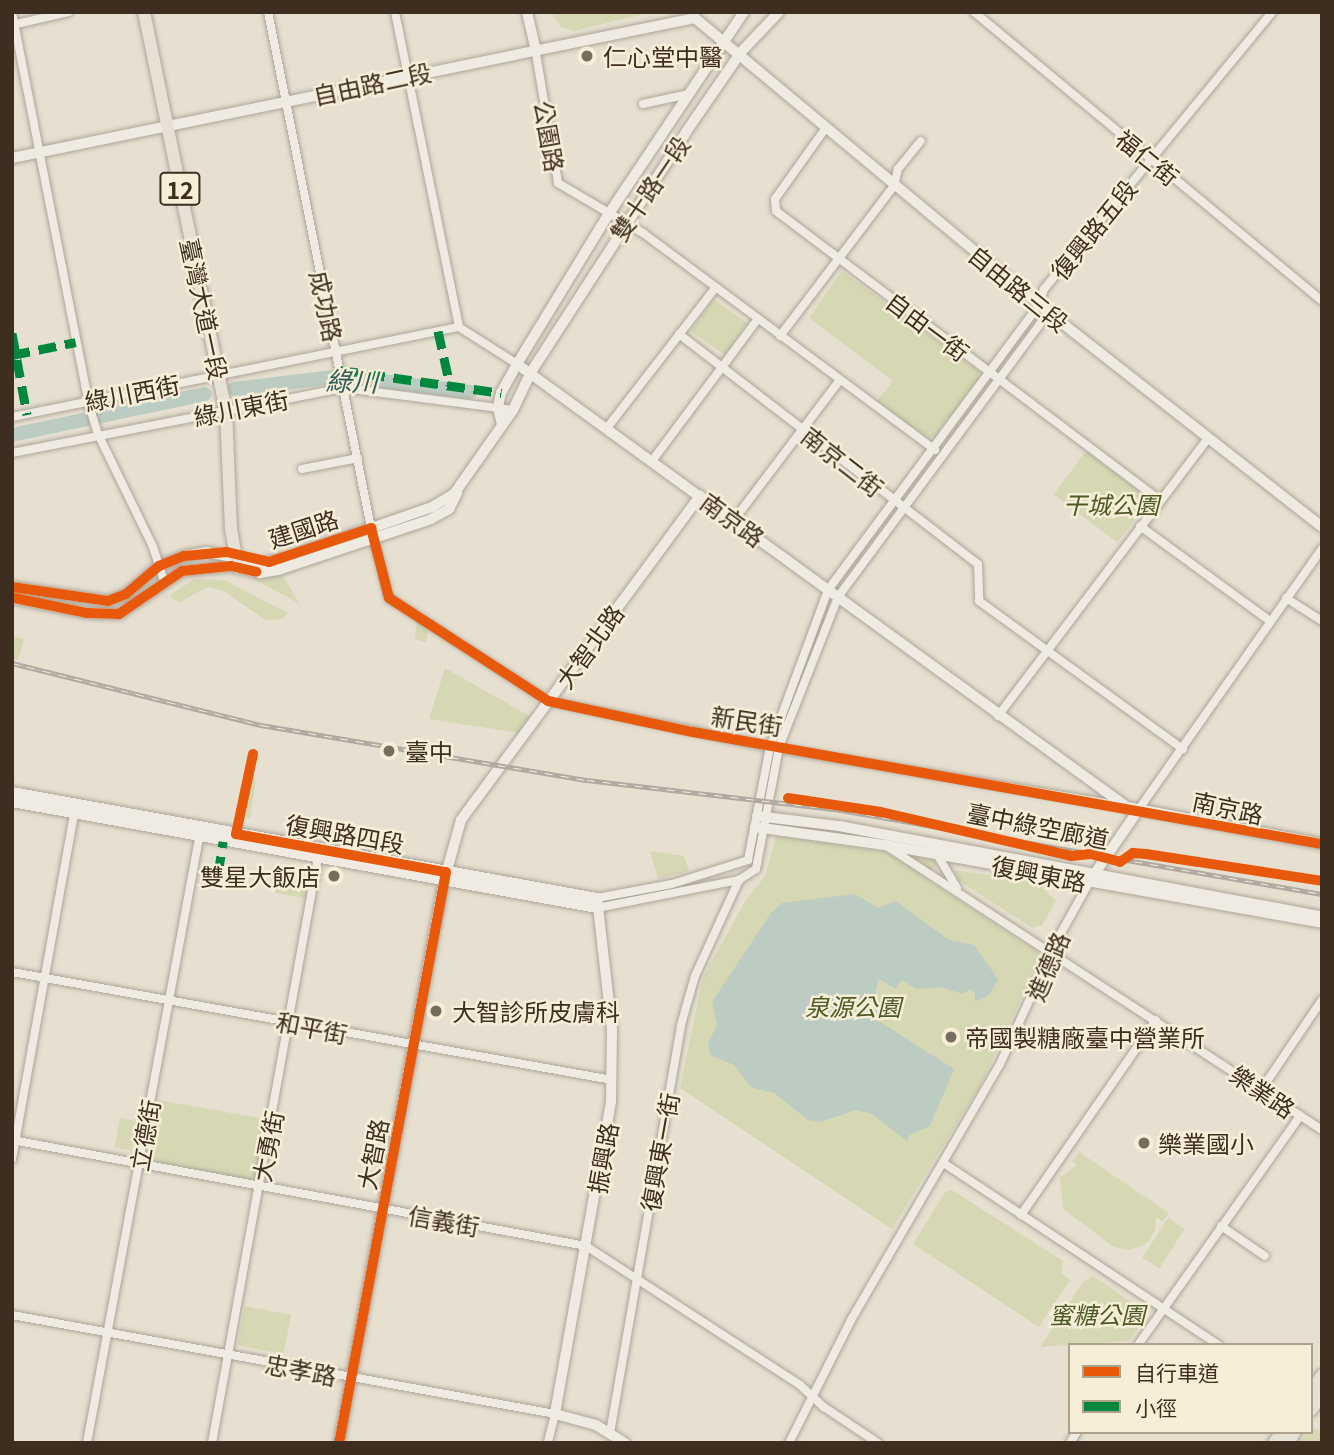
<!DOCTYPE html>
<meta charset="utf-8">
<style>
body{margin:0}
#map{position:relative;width:1334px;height:1455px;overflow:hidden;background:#e7e0d1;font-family:Georgia,"Noto Sans TC",serif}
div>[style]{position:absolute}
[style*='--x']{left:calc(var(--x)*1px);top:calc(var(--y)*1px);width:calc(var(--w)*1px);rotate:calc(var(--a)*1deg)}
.green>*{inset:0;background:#d6d7b3;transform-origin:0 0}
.water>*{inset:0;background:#bcccc2}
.river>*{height:14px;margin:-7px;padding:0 7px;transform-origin:7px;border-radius:7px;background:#bcccc2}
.roads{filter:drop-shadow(0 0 2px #ada599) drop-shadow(0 0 2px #ada599)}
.street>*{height:8px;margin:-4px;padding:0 4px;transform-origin:4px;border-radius:4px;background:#efebe3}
.secondary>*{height:10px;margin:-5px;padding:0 5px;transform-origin:5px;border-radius:5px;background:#efebe3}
.primary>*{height:12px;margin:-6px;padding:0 6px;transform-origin:6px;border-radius:6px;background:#e6e1d4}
.rail>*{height:5px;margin-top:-2.5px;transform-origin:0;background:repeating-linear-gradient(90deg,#f7eed8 0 8px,#afaaa2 0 16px);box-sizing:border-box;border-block:2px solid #afaaa2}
.quiet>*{height:9px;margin-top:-4.5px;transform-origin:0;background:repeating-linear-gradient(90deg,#00873e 0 18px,transparent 0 27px)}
.cycleway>*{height:10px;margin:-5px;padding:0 5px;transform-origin:5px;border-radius:5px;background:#e8590c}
.dots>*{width:19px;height:19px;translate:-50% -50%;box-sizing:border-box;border:4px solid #f7eed8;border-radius:50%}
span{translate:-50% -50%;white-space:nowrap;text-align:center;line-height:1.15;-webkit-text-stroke:5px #f7eed8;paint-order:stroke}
.shield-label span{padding:2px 5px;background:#f7eed8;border:2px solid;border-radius:5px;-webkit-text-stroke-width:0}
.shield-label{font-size:23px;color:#3d2e20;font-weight:700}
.poi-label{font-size:24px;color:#3d2e20}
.left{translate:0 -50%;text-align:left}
.right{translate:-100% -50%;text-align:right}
.street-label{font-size:24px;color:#3d2e20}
.park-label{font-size:24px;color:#4d5a26;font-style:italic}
.water-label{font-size:26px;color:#2f5d5a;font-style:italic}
.frame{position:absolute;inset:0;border:14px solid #3d2e20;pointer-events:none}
.legend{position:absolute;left:1068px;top:1343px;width:245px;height:91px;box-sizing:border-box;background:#f7eed8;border:2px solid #ada18e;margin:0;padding:9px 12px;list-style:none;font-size:21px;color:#3d2e20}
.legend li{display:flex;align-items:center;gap:14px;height:35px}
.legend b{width:35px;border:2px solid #ada18e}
</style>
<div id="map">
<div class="green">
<i style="clip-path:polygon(551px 12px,652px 12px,574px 31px,562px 28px)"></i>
<i style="clip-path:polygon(842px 271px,979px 371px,979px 379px,935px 436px,927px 438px,877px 401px,893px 381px,809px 318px)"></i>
<i style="left:713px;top:299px;width:42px;height:39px;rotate:35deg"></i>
<i style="left:1086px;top:451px;width:80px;height:54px;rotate:37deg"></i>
<i style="clip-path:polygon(283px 576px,300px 604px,252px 578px)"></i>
<i style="clip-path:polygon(194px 579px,224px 580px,288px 613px,282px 619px,265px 620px,224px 591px,207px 587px,179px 603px,169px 596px)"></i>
<i style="clip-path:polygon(417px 620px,428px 631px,426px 642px,415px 639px)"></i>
<i style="clip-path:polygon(12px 636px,24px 639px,18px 660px,12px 659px)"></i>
<i style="clip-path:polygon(445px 668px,531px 717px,520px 733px,429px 719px)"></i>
<i style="clip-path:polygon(252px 778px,256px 779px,250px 818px,245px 817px)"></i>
<i style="clip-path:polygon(776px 836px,886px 852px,1042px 955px,981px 1084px,892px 1229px,680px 1088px,703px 977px,746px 900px,765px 876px)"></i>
<i style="clip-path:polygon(650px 851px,684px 856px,689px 871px,658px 879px)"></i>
<i style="clip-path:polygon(907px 853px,933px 857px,938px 866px,929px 870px)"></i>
<i style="clip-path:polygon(954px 870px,1037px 882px,1056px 901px,1042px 925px,1032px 928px,958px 880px)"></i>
<i style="left:278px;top:879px;width:32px;height:14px;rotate:11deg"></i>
<i style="left:152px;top:1099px;width:119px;height:64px;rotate:10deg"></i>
<i style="left:120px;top:1118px;width:17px;height:30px;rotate:10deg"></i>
<i style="clip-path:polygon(1079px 1152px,1169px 1213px,1163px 1221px,1156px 1218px,1155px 1231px,1146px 1244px,1129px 1250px,1114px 1247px,1063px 1209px,1060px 1177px,1077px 1165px,1072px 1162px)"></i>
<i style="clip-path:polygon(952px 1190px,1063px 1261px,1061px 1273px,1070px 1280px,1039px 1327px,913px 1244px,945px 1192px)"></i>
<i style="left:1168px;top:1218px;width:20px;height:47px;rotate:33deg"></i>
<i style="clip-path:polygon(1093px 1276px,1144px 1311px,1145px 1319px,1129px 1341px,1040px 1347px,1083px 1282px)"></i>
<i style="left:245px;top:1306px;width:47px;height:40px;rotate:11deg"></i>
<i style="clip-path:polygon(1311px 1429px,1322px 1430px,1322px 1443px,1299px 1443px)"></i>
</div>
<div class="water">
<i style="clip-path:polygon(855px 894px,878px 908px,896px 901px,949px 940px,974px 945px,998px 979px,990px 994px,975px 1002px,975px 993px,970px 989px,963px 994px,940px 987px,917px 989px,902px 980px,896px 989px,879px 979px,872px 1006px,882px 1011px,877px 1020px,954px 1069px,930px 1126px,910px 1135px,907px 1141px,872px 1114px,856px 1110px,820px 1122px,808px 1120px,774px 1093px,751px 1087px,734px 1065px,710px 1055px,708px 1043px,717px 1025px,712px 1002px,771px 913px,782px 903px)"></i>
</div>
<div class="river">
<i style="--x:234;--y:389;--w:108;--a:-6.9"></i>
<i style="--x:341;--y:376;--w:130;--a:7.1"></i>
<i style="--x:12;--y:435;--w:197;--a:-12"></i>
</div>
<div class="roads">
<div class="street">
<i style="--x:12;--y:12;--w:400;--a:78.9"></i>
<i style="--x:89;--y:405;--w:30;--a:73"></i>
<i style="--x:98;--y:434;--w:126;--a:64"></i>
<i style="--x:153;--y:547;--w:36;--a:72"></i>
<i style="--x:268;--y:12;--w:526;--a:78.71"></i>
<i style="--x:371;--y:528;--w:72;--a:75.6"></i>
<i style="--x:389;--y:598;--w:189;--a:32.9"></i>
<i style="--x:548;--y:701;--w:227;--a:11.7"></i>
<i style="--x:770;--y:747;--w:358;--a:9.5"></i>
<i style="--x:395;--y:12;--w:321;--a:78.5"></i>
<i style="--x:459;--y:327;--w:69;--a:32.5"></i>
<i style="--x:974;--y:12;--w:452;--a:39.7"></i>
<i style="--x:12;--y:25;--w:58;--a:-12.8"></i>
<i style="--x:535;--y:48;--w:137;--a:80.3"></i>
<i style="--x:558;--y:183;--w:99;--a:30.5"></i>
<i style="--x:643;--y:233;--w:364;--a:36.6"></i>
<i style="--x:643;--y:104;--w:47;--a:-12.3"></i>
<i style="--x:825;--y:129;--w:86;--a:125.5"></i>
<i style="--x:775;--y:199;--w:12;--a:85"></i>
<i style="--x:776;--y:211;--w:481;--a:37"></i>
<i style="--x:679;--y:334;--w:377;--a:37.6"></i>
<i style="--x:978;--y:564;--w:37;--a:88"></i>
<i style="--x:979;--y:601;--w:252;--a:36"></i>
<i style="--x:780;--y:336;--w:188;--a:-52.8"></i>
<i style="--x:894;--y:186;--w:17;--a:-77"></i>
<i style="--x:898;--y:169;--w:36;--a:-51"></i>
<i style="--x:12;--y:417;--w:456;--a:-11.4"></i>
<i style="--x:607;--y:428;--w:178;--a:-52.3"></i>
<i style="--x:12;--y:453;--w:338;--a:-11.1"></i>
<i style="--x:344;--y:388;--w:170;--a:7.4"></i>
<i style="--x:652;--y:461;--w:177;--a:-53.3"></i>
<i style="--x:302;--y:469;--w:57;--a:-11.1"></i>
<i style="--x:734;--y:520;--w:174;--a:-52.9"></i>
<i style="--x:1140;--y:526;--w:161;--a:36.2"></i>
<i style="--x:1286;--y:598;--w:43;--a:32.6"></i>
<i style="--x:998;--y:716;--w:348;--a:-52.9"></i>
<i style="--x:1139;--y:809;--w:318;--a:-54.9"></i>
<i style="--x:888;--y:847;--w:518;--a:33.11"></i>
<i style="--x:935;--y:851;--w:43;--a:59.3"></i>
<i style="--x:597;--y:898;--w:76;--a:-10.6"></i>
<i style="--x:672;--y:884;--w:80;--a:-17.5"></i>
<i style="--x:748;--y:860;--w:115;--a:-79"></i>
<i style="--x:770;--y:747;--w:167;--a:-69.7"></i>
<i style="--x:828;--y:590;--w:355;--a:-53.5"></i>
<i style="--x:1039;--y:305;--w:17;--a:-73"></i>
<i style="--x:1044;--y:289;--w:359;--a:-50.5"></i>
<i style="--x:597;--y:908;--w:145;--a:-11.2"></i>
<i style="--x:739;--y:880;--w:20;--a:-33"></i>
<i style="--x:756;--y:869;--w:124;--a:-79.3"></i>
<i style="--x:779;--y:747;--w:161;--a:-68.5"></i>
<i style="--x:838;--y:597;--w:355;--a:-53.5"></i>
<i style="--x:12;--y:972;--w:610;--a:10.2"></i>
<i style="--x:1261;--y:1090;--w:109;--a:-55.9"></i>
<i style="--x:12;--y:1140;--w:584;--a:10.46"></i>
<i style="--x:586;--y:1246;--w:255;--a:33"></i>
<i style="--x:800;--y:1385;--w:33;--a:43"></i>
<i style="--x:824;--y:1407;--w:65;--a:33.7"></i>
<i style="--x:12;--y:1159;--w:355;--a:-79.8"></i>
<i style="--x:945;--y:1164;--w:328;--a:33.5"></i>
<i style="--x:1021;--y:1215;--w:237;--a:-55.3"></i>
<i style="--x:1221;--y:1226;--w:53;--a:34.3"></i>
<i style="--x:12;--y:1315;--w:552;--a:10.33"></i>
<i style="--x:555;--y:1414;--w:30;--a:104"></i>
<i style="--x:1138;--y:1345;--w:281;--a:-54.7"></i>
<i style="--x:610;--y:1433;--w:414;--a:-80.1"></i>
<i style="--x:681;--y:1025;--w:51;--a:-74.1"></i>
<i style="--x:695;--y:976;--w:106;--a:-65.4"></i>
<i style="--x:87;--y:1443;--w:620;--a:-79.51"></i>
<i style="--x:212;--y:1443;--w:601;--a:-79.74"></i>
<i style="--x:789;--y:1443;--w:138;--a:-63.2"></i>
<i style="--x:851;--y:1320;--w:296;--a:-59.8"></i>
<i style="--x:1000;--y:1064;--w:136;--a:-65.3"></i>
<i style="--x:1057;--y:940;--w:65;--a:-60.7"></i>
<i style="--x:1070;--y:1443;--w:13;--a:-58"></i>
</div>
<div class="secondary">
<i style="--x:527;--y:12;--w:37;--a:77"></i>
<i style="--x:12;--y:158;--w:697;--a:-11.58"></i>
<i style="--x:695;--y:18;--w:448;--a:39.8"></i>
<i style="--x:1039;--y:305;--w:360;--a:38.1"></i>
<i style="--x:517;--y:364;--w:754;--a:35.99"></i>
<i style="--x:1127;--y:807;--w:198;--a:10.7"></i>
<i style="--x:502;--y:425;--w:18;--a:-103"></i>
<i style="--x:498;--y:407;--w:14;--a:-78"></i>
<i style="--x:501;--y:393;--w:33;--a:-61"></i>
<i style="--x:517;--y:364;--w:175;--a:-58.6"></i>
<i style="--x:608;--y:215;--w:244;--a:-56.2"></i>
<i style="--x:12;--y:587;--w:97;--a:8.3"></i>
<i style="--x:108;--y:601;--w:19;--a:-21"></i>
<i style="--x:126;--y:594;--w:43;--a:-40.3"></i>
<i style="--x:159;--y:566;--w:27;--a:-22"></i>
<i style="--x:184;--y:556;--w:23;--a:-10"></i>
<i style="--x:207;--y:552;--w:57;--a:11.1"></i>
<i style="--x:263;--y:563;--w:19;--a:-12"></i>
<i style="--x:282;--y:559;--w:159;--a:-19.1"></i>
<i style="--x:432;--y:507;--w:26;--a:-31"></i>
<i style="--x:454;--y:494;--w:103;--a:-54.9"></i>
<i style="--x:513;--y:410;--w:42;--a:-64.7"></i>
<i style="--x:531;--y:372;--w:286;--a:-57.1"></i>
<i style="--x:686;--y:132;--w:97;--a:-55.5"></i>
<i style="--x:741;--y:52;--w:55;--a:-46.5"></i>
<i style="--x:12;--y:598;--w:76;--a:11.3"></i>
<i style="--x:87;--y:613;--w:32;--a:2"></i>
<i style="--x:119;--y:614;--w:76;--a:-34.3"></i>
<i style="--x:182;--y:571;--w:49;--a:-5.8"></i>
<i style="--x:231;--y:566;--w:30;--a:14"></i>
<i style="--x:260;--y:573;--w:18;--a:-9"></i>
<i style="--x:278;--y:570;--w:161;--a:-18.4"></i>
<i style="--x:431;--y:519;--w:21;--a:-29"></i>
<i style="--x:449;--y:509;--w:18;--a:-63"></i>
<i style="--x:12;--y:792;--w:595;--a:10.27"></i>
<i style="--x:597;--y:898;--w:133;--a:83.5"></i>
<i style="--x:612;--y:1030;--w:72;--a:90.8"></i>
<i style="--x:611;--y:1102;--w:317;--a:100.2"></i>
<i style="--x:555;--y:1414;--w:42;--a:15"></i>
<i style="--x:596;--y:1425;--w:34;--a:32"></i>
<i style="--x:12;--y:802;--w:595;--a:10.27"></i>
<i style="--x:757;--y:816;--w:83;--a:7"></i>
<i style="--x:839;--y:826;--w:491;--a:10.6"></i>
<i style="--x:755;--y:827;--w:131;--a:7.9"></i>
<i style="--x:885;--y:845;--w:444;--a:10.1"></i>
<i style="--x:1091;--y:879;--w:85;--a:-55.6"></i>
<i style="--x:339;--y:1443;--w:572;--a:-79.42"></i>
<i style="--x:444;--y:881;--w:63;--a:-74.4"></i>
<i style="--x:461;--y:820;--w:403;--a:-53.6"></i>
</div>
<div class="primary">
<i style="--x:144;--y:12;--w:406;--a:78.4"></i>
<i style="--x:226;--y:410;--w:119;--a:87.6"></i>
<i style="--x:231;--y:529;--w:39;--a:80"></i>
<i style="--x:1311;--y:1391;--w:19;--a:-55"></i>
<i style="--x:1311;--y:1410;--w:19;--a:-54"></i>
<i style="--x:1274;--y:1443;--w:14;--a:-54"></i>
<i style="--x:1288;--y:1443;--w:13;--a:-58"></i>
</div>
</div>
<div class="rail">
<i style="--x:12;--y:663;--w:257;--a:14"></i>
<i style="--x:261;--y:725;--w:331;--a:9.6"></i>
<i style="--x:587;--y:780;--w:250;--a:6.7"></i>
<i style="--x:835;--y:809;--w:494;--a:9.9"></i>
</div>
<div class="quiet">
<i style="--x:438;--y:331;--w:55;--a:77.5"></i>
<i style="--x:12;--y:333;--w:83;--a:79.6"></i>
<i style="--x:12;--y:355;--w:65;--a:-11.5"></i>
<i style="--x:340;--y:370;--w:163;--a:8.1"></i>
<i style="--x:218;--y:874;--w:33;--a:-81"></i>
</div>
<div class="cycleway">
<i style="--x:12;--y:587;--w:97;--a:8.3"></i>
<i style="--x:108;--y:601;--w:19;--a:-21"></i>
<i style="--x:126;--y:594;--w:43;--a:-40.3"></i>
<i style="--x:159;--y:566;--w:27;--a:-22"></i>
<i style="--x:184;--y:556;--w:43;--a:-5.3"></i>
<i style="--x:227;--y:552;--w:43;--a:13.4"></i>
<i style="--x:269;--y:562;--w:108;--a:-18.4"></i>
<i style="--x:371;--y:528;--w:72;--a:75.6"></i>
<i style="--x:389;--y:598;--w:189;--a:32.9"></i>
<i style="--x:548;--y:701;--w:148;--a:12.1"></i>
<i style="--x:693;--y:732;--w:639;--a:10.1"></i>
<i style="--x:14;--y:598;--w:75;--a:11.6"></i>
<i style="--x:87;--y:613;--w:32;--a:2"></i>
<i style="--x:119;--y:614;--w:76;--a:-34.3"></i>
<i style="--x:182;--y:571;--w:49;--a:-5.8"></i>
<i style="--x:231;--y:566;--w:26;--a:13"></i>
<i style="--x:253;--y:754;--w:82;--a:102"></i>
<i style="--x:236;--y:834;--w:213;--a:10.3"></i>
<i style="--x:446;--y:872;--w:581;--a:100.61"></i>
<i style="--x:788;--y:798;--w:94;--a:8.6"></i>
<i style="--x:881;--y:812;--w:195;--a:13"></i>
<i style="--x:1071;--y:856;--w:20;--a:-6"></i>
<i style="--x:1091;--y:854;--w:30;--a:15"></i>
<i style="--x:1120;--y:862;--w:16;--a:-35"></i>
<i style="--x:1133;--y:853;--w:13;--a:4"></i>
<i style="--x:1146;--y:854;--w:178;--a:8.7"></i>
</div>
<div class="dots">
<i style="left:587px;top:56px;background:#786c5e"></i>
<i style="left:389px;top:751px;background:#786c5e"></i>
<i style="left:334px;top:876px;background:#786c5e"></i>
<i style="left:436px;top:1011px;background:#786c5e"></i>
<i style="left:951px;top:1037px;background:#786c5e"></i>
<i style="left:1144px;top:1143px;background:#786c5e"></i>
</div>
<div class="shield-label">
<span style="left:180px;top:189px">12</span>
</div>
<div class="poi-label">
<span class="left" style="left:603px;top:56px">仁心堂中醫</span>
<span class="left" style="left:405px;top:751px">臺中</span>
<span class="right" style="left:320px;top:876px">雙星大飯店</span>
<span class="left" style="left:452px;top:1011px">大智診所皮膚科</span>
<span class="left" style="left:965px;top:1037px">帝國製糖廠臺中營業所</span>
<span class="left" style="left:1158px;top:1143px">樂業國小</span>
</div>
<div class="street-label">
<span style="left:372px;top:83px;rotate:-12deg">自由路二段</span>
<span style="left:550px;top:136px;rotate:80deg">公園路</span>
<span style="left:1148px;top:157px;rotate:39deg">福仁街</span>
<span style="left:649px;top:188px;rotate:-56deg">雙十路一段</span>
<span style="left:1093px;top:229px;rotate:-51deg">復興路五段</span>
<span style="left:1019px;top:288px;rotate:39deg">自由路三段</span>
<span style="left:327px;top:306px;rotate:78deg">成功路</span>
<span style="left:205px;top:309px;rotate:78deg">臺灣大道一段</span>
<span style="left:928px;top:326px;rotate:37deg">自由一街</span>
<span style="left:132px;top:392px;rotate:-11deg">綠川西街</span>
<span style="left:241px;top:407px;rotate:-11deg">綠川東街</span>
<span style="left:843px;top:461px;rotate:38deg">南京二街</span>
<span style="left:733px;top:519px;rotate:36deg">南京路</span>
<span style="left:303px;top:528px;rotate:-18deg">建國路</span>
<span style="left:589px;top:646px;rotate:-54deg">大智北路</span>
<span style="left:747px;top:720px;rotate:9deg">新民街</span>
<span style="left:1228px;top:807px;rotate:12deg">南京路</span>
<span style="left:1038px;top:825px;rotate:11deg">臺中綠空廊道</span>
<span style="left:345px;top:833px;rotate:10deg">復興路四段</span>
<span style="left:1039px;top:873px;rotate:11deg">復興東路</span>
<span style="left:1047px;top:966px;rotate:-67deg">進德路</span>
<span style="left:312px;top:1027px;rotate:11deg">和平街</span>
<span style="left:1263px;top:1091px;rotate:34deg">樂業路</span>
<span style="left:144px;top:1135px;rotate:-80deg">立德街</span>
<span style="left:267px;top:1146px;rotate:-79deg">大勇街</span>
<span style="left:659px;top:1152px;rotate:-80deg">復興東一街</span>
<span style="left:372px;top:1154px;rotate:-79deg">大智路</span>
<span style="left:602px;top:1158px;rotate:-80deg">振興路</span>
<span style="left:444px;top:1220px;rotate:10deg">信義街</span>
<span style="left:301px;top:1369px;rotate:11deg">忠孝路</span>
</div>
<div class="park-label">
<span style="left:1111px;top:504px">干城公園</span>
<span style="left:853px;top:1006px">泉源公園</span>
<span style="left:1097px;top:1314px">蜜糖公園</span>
</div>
<div class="water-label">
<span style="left:352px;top:380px;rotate:2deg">綠川</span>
</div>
<div class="frame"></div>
<ul class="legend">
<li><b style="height:9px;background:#e8590c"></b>自行車道</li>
<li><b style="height:9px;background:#00873e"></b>小徑</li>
</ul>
</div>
